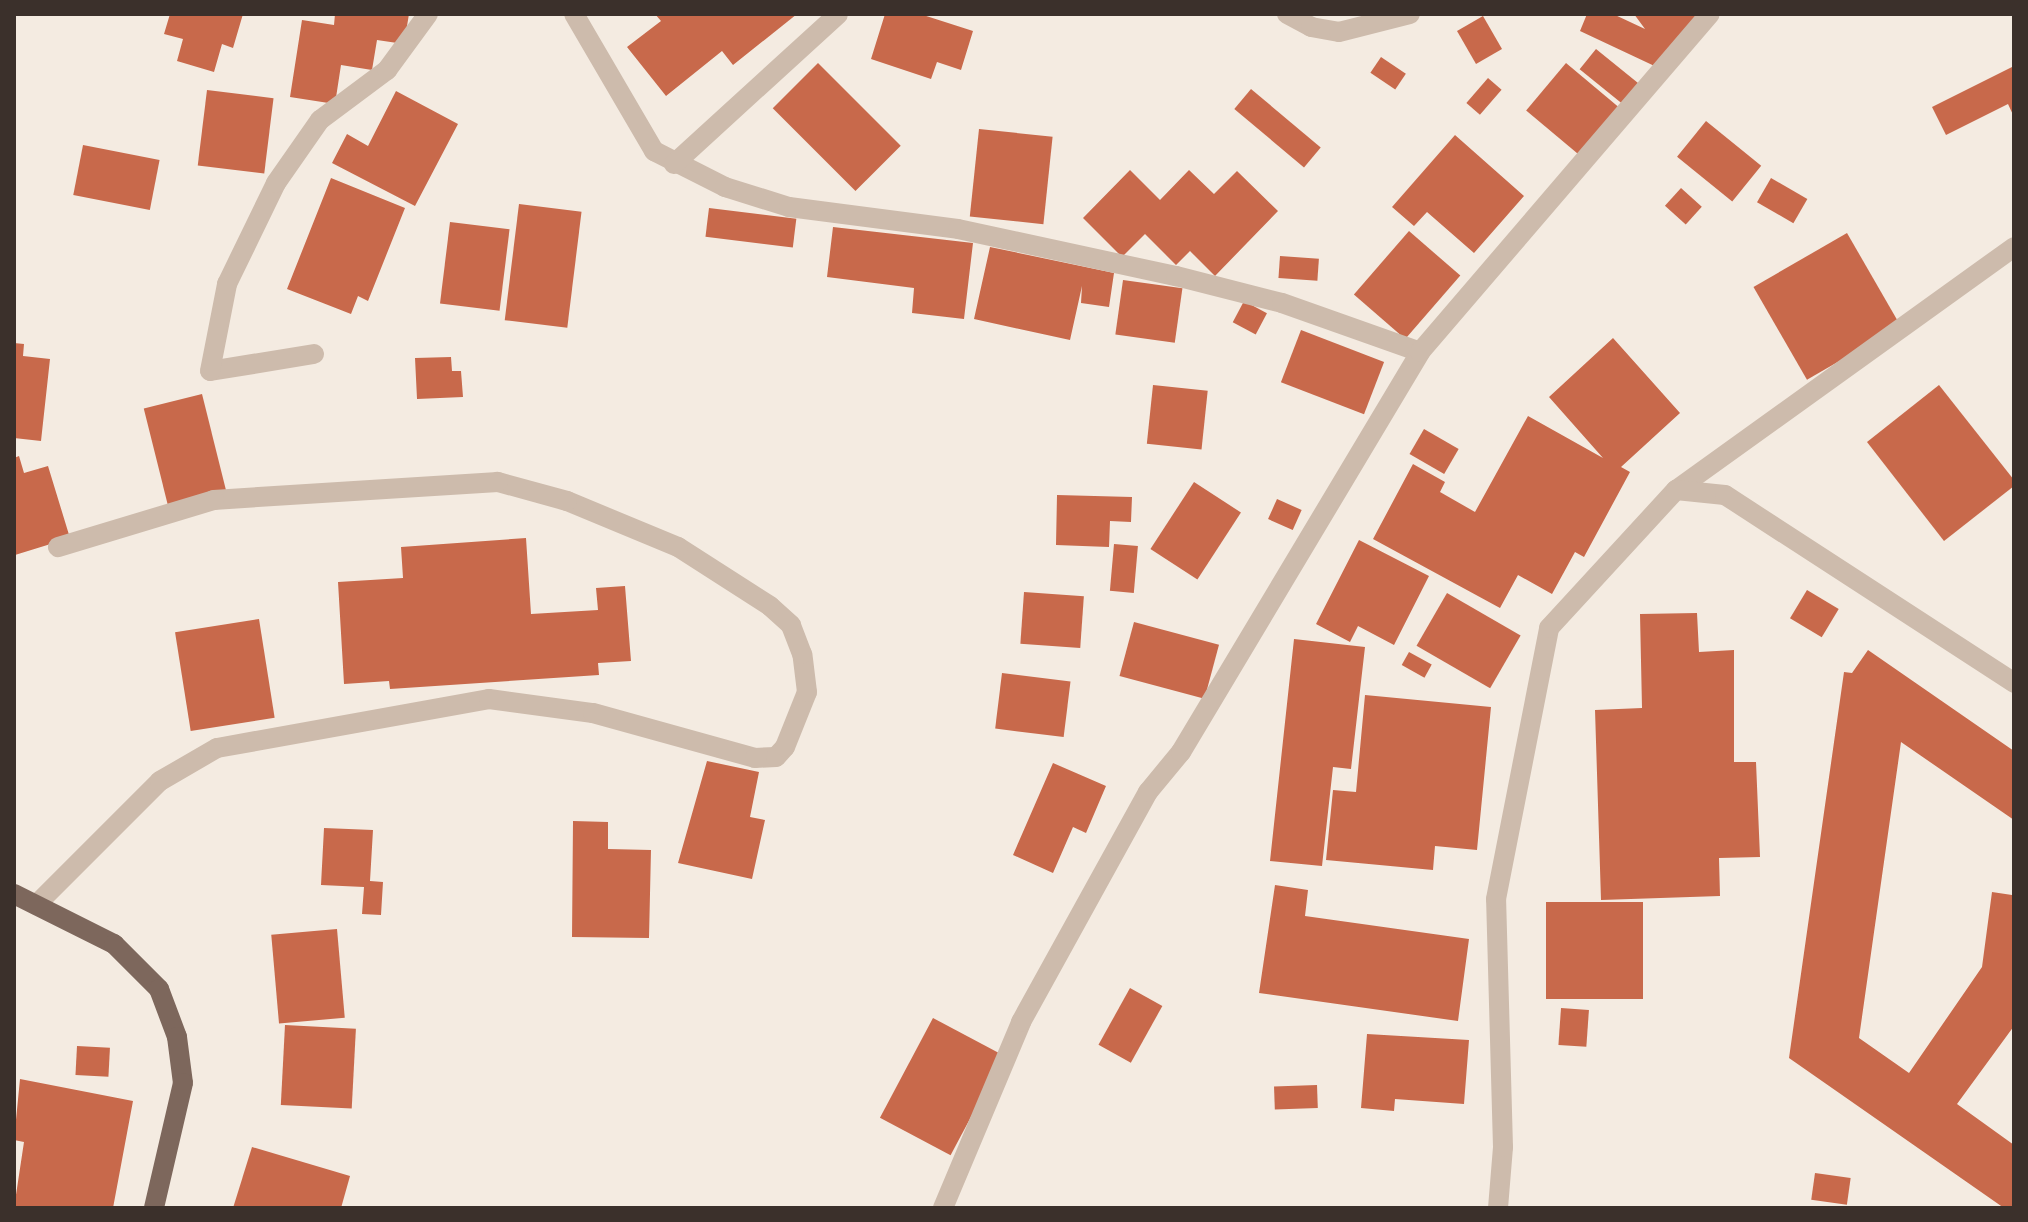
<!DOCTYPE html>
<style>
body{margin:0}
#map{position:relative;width:2028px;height:1222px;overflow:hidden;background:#f4ebe1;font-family:"Source Sans 3",sans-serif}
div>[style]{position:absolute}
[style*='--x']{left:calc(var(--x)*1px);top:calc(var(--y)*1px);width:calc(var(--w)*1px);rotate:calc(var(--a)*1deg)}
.building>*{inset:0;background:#c8694b;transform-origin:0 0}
.minor>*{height:20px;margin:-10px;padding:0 10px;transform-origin:10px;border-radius:10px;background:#cdbbac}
.major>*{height:20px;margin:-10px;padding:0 10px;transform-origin:10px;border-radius:10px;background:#7d675c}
span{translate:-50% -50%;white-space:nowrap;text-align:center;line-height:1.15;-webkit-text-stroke:7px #fbf5ee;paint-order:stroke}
.frame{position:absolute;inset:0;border:16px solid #3b302b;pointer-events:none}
</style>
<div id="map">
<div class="building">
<i style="clip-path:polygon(170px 14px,243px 14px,233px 48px,222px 44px,214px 72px,177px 61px,183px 39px,164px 34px)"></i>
<i style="clip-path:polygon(335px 14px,409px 14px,404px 44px,377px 40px,372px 70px,341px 65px,335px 104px,290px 97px,302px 20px,334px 25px)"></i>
<i style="clip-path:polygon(655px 14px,797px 14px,733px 65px,722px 51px,666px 96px,627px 47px,661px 21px)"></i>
<i style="clip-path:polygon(885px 14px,920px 14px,973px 31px,961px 70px,937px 62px,931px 79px,871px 59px)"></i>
<i style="clip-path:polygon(1587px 14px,1613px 14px,1645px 29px,1634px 14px,1708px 14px,1663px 70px,1580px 31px)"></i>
<i style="left:1483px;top:16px;width:38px;height:30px;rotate:60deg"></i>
<i style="left:1596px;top:49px;width:64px;height:26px;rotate:39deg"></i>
<i style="left:1381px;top:57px;width:30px;height:19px;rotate:34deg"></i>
<i style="left:818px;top:63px;width:117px;height:64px;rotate:45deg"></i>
<i style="left:1566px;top:63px;width:83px;height:62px;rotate:40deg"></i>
<i style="clip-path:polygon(2014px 66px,2014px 117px,2008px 104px,1946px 135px,1932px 107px)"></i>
<i style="left:1488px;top:78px;width:18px;height:33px;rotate:41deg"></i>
<i style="left:1251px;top:89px;width:91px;height:26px;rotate:40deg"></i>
<i style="left:207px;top:90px;width:67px;height:76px;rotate:7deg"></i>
<i style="clip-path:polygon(396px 91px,458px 124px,415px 206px,332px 163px,347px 134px,368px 146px)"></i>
<i style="left:1706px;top:121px;width:71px;height:46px;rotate:39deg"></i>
<i style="left:979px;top:129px;width:74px;height:88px;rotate:6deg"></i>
<i style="clip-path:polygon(1455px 135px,1524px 196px,1474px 253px,1427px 212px,1414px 226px,1392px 207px)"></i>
<i style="left:83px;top:145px;width:78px;height:51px;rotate:11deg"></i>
<i style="clip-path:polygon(1130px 170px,1160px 200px,1189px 170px,1214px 194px,1237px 171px,1278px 211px,1215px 276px,1190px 251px,1176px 265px,1145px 234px,1122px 257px,1083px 218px)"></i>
<i style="clip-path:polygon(331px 178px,405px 208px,368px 301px,358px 296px,351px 314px,287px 289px)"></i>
<i style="left:1771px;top:178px;width:42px;height:28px;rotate:30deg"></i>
<i style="left:1681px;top:188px;width:28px;height:24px;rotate:42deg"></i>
<i style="left:519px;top:204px;width:63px;height:117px;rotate:7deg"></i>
<i style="left:709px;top:208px;width:88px;height:29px;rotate:7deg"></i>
<i style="left:450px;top:222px;width:60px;height:82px;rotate:7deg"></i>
<i style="clip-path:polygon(833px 227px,973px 243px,964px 319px,912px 313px,914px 288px,827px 277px)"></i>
<i style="left:1409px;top:231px;width:68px;height:84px;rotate:41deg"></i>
<i style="left:1847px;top:233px;width:107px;height:108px;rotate:60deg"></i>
<i style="clip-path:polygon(990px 247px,1114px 273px,1109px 307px,1081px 303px,1082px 286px,1070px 340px,974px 319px)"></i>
<i style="left:1280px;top:256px;width:39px;height:22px;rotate:4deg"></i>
<i style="left:1123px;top:280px;width:60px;height:55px;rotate:8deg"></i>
<i style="left:1244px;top:301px;width:26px;height:24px;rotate:28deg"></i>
<i style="left:1301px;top:330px;width:89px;height:56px;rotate:21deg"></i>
<i style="clip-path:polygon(1613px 338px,1680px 413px,1621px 467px,1630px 472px,1584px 557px,1575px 552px,1552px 594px,1518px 575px,1500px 608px,1373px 539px,1413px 464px,1445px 482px,1440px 492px,1475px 512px,1528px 416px,1603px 458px,1549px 397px)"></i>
<i style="clip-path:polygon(14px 343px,24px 344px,23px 356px,50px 359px,41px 441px,14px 438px)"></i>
<i style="clip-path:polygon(451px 357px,452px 371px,461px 371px,463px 397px,417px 399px,415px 358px)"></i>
<i style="left:1153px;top:385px;width:55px;height:59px;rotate:6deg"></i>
<i style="clip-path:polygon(1939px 385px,2014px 480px,2014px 486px,1944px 541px,1867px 442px)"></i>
<i style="left:202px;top:394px;width:101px;height:60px;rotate:76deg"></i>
<i style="left:1424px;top:429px;width:40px;height:29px;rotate:30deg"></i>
<i style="clip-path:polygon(19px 456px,24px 473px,48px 466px,70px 538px,15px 555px,14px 458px)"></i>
<i style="left:1194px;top:482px;width:56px;height:80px;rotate:33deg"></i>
<i style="clip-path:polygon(1057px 495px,1132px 497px,1131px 522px,1110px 521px,1109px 547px,1056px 545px)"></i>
<i style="left:1277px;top:499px;width:27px;height:22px;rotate:24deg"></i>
<i style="clip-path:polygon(526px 538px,531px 614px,598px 610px,596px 588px,625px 586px,631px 661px,598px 663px,599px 675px,390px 689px,389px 681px,344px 684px,338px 582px,403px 578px,401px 547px)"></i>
<i style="clip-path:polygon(1359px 540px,1429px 576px,1394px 645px,1358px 626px,1350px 642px,1316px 624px)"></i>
<i style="left:1114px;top:544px;width:24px;height:47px;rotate:5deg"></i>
<i style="left:1807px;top:590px;width:37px;height:33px;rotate:31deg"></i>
<i style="left:1024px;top:592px;width:60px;height:52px;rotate:4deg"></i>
<i style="left:1447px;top:593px;width:85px;height:61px;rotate:30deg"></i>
<i style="clip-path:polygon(1697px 613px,1699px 652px,1734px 650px,1734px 762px,1756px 762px,1760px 857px,1719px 858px,1720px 896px,1601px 900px,1595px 710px,1642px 708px,1640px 614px)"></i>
<i style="left:259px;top:619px;width:100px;height:85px;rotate:81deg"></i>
<i style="left:1134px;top:622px;width:88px;height:56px;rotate:15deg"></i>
<i style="clip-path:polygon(1294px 639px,1365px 647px,1351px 769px,1333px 767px,1322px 866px,1270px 861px)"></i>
<i style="clip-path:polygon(1868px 650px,2014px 751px,2014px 820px,1901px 742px,1859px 1038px,1909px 1073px,1982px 967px,1992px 892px,2012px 895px,2014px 1026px,1957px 1104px,2014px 1145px,2014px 1208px,2004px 1208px,1789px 1058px,1844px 672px,1852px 673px)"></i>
<i style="left:1409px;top:652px;width:26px;height:15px;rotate:29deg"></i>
<i style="left:1002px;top:673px;width:69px;height:56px;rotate:7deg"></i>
<i style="clip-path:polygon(1365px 695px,1491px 707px,1477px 850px,1435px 846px,1433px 870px,1326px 860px,1333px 790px,1356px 792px)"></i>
<i style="clip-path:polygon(707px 761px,759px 772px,750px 817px,765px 820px,752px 879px,678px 863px)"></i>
<i style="clip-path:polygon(1053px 763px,1106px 786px,1086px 833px,1073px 827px,1053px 873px,1013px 855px)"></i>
<i style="clip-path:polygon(573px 821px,608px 822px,608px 849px,651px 850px,649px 938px,572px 937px)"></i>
<i style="clip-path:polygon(324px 828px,373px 830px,370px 881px,383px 882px,381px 915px,362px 914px,364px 887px,321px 885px)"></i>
<i style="clip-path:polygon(1275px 885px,1308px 890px,1305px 916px,1469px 939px,1458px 1021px,1259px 993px)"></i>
<i style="left:1546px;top:902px;width:97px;height:97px"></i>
<i style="left:337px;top:929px;width:89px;height:66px;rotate:85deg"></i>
<i style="left:1130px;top:988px;width:37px;height:65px;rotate:29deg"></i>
<i style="left:1561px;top:1008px;width:28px;height:37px;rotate:4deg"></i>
<i style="left:933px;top:1018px;width:80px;height:113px;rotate:28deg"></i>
<i style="left:285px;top:1025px;width:71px;height:80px;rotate:3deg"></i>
<i style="clip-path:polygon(1367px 1034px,1469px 1040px,1464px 1104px,1395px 1099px,1394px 1111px,1361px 1108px)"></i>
<i style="left:77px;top:1046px;width:33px;height:29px;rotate:3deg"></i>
<i style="clip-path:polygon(20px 1079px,133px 1101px,113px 1208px,14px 1208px,24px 1142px,14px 1140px)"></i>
<i style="left:1317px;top:1085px;width:23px;height:43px;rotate:88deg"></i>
<i style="clip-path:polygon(252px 1147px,350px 1176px,341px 1208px,233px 1208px)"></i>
<i style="left:1815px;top:1173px;width:36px;height:27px;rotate:8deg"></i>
</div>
<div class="minor">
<i style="--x:574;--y:14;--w:159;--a:59.7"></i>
<i style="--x:654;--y:151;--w:80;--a:26.9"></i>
<i style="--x:725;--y:187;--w:67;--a:17.4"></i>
<i style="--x:789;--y:207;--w:170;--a:7.4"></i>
<i style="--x:958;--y:229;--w:223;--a:12.2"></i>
<i style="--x:1176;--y:276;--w:109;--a:14.3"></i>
<i style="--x:1282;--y:303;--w:146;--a:19.5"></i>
<i style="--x:1287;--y:14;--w:27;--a:28"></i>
<i style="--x:1311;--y:27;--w:28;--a:10"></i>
<i style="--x:1339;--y:32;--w:73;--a:-14.2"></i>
<i style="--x:674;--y:164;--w:222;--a:-42.4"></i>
<i style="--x:314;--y:354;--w:105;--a:170.7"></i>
<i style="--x:210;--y:371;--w:89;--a:-78.9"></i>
<i style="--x:227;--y:284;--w:112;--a:-64.1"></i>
<i style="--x:276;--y:183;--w:77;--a:-55.1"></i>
<i style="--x:320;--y:120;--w:84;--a:-36.7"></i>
<i style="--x:387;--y:70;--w:69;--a:-53.8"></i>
<i style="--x:1676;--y:490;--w:416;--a:-35.7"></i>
<i style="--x:36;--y:905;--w:175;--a:-45"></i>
<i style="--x:160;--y:781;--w:66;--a:-30.1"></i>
<i style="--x:217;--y:748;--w:276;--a:-10.2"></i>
<i style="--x:489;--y:699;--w:105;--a:7.7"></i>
<i style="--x:593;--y:713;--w:168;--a:15.5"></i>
<i style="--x:755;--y:758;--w:21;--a:-3"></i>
<i style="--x:776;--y:757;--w:13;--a:-48"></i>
<i style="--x:785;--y:747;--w:59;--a:-68.2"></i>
<i style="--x:807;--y:692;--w:38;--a:-97"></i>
<i style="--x:802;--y:654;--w:31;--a:-111"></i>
<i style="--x:791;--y:625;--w:28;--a:-138"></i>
<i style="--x:770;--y:606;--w:109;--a:-147.3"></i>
<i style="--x:678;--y:547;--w:120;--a:-157.5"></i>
<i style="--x:567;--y:501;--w:72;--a:-164.6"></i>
<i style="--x:498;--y:482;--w:285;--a:176.4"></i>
<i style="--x:214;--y:500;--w:163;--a:163.2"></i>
<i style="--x:943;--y:1208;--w:202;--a:-67.2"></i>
<i style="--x:1021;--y:1022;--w:263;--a:-61.1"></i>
<i style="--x:1148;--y:792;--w:52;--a:-50.5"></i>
<i style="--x:1181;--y:752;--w:466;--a:-59.1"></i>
<i style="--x:1420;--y:352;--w:445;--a:-49.4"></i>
<i style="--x:1498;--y:1208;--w:61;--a:-85.3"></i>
<i style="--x:1503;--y:1147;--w:248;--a:-91.6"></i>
<i style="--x:1496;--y:899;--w:276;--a:-78.9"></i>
<i style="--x:1549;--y:628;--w:188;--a:-47.4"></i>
<i style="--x:1676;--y:490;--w:49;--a:5.8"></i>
<i style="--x:1725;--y:495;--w:345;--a:33"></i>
</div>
<div class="major">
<i style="--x:14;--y:894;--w:112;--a:26.6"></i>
<i style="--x:114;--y:944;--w:64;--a:45"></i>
<i style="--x:159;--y:989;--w:51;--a:69.4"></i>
<i style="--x:177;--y:1037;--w:46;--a:82.6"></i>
<i style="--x:183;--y:1083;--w:128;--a:103.1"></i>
</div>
<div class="frame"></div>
</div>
